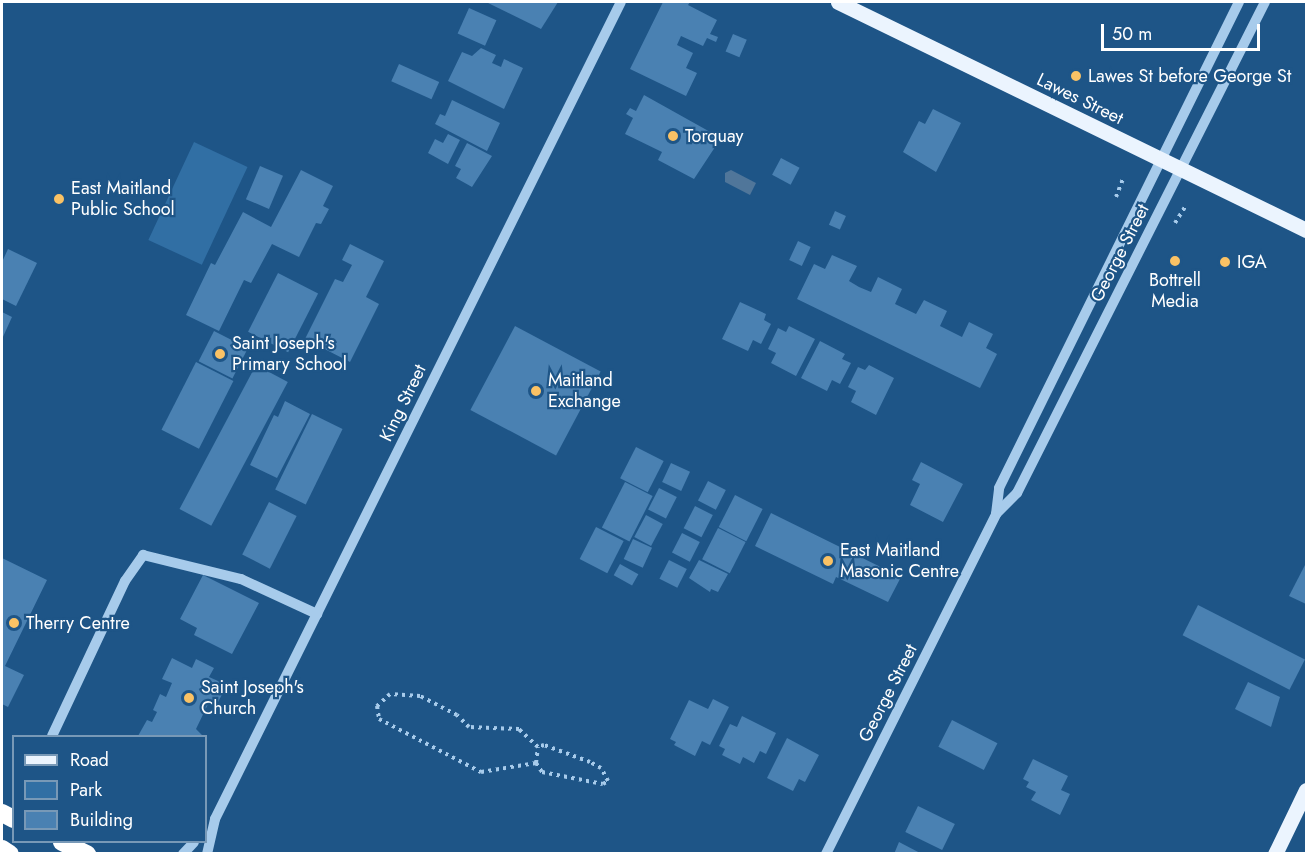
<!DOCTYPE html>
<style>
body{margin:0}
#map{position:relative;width:1308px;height:855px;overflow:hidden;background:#1e5587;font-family:Jost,sans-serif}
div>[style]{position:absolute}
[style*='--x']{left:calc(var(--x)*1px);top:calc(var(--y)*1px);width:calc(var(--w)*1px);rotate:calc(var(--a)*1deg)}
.green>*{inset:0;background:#316fa4;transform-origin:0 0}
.water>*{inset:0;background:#50769a}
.building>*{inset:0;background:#4a81b2;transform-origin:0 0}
.path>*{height:4px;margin-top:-2px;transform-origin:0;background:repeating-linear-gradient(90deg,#a7cbeb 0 3px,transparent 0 7.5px)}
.minor>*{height:10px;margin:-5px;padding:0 5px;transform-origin:5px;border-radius:5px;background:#a7cbeb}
.major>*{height:15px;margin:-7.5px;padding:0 7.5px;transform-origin:7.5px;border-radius:7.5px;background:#ebf4fe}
.highway>*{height:18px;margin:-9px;padding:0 9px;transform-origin:9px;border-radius:9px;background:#fff}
.dots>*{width:16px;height:16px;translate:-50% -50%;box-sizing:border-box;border:3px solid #1e5587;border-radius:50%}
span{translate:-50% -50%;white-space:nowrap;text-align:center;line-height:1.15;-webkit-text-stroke:4.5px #1e5587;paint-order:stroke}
.poi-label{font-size:18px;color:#fff}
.left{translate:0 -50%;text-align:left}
.street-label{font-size:18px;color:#fff}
.frame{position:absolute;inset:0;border:3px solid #fff;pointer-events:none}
.legend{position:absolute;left:12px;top:735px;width:195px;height:108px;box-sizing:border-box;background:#1e5587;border:2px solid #7899b7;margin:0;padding:8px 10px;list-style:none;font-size:18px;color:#fff}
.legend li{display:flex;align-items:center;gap:12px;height:30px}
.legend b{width:30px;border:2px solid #7899b7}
.scale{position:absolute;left:1101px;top:24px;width:159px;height:27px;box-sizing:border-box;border:3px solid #fff;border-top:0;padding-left:8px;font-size:18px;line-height:21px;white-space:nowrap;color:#fff;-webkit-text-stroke:4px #1e5587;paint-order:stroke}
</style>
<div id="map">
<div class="green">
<i style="left:194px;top:142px;width:59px;height:108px;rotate:25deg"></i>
</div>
<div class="water">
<i style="clip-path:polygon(731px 170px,756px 183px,750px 195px,725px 182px,725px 173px)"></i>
</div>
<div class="building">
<i style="clip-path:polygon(486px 2px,558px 2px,541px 29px)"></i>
<i style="clip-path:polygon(663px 2px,690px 2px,688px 5px,717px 20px,710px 34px,718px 37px,716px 42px,707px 38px,703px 46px,681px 36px,677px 45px,693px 53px,686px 68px,697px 73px,686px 96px,630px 69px)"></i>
<i style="left:469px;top:8px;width:30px;height:28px;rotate:24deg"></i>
<i style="left:733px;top:34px;width:15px;height:19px;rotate:23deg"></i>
<i style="clip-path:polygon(481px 48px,496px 55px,492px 63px,501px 67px,504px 59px,523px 68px,504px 109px,448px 81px,462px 52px,472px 56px)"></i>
<i style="left:399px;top:64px;width:44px;height:19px;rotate:24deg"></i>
<i style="clip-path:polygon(644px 95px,721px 138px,694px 179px,658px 160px,662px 152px,625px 134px,633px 118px,626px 114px,630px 108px,636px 111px)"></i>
<i style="clip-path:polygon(452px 100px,500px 123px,487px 151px,435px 124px,440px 114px,445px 116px)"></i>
<i style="clip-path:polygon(933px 109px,961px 123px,936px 172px,903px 152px,919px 121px,925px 124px)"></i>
<i style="clip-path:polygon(448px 134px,460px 140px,448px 164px,428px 153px,435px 139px,443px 143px)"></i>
<i style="clip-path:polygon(467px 143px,492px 156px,472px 187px,456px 178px,461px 169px,455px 166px)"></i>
<i style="left:781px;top:158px;width:21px;height:19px;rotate:28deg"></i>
<i style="left:260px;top:166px;width:25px;height:36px;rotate:23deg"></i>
<i style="clip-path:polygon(301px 170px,333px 186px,323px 206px,329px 209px,321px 224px,316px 223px,299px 257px,272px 244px,251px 283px,244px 280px,219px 331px,186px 315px,211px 263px,215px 265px,243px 212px,271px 227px)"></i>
<i style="left:835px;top:211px;width:12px;height:15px;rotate:24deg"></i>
<i style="left:798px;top:241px;width:14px;height:21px;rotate:25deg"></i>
<i style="clip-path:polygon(350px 244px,384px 261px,366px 297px,379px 304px,350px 362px,305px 339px,335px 279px,343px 282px,352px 265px,342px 260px)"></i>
<i style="clip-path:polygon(8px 249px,37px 263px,16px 306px,2px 299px,2px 262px)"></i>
<i style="clip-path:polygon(832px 255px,857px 266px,849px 281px,859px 287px,871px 292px,878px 277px,902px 289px,895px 304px,916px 314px,924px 300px,947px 311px,940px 326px,962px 337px,969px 322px,993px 334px,986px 348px,997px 354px,980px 388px,797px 299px,814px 264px,825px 269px)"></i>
<i style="left:278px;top:273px;width:45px;height:66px;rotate:27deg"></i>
<i style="clip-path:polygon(740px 302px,766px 314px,764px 320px,771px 324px,761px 344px,753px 340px,748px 351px,722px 339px)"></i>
<i style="clip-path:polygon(2px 312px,12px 317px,2px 339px)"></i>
<i style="left:515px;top:326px;width:97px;height:95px;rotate:28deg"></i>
<i style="clip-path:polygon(789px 326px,815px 339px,796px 376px,771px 363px,776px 353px,768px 349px,778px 328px,786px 332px)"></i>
<i style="left:214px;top:331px;width:38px;height:34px;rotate:27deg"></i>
<i style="clip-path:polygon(820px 341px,845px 354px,842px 359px,851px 363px,840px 384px,832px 380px,827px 391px,801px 378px)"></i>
<i style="left:196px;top:362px;width:42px;height:76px;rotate:27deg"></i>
<i style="left:256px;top:365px;width:36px;height:163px;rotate:28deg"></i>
<i style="clip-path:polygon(869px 365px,894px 378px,876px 415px,851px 402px,856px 391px,848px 387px,858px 367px,865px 370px)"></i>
<i style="clip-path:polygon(285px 401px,310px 414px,277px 478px,250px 465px,274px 415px,278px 417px)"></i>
<i style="left:312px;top:414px;width:34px;height:84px;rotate:26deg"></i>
<i style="left:636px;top:447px;width:31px;height:35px;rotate:27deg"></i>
<i style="clip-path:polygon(921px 462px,963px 484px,943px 522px,910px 505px,920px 484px,912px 480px)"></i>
<i style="left:671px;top:463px;width:21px;height:21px;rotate:25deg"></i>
<i style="left:708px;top:481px;width:20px;height:22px;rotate:27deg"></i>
<i style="left:625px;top:482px;width:31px;height:51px;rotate:27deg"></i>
<i style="left:659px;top:488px;width:20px;height:24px;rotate:27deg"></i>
<i style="left:735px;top:495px;width:31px;height:36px;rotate:27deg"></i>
<i style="left:269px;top:502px;width:31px;height:59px;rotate:27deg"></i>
<i style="left:695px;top:506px;width:20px;height:25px;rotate:27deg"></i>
<i style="clip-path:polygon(771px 513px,901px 577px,888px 602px,836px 577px,833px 584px,755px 546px)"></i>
<i style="left:646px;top:515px;width:19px;height:25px;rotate:28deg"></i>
<i style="left:596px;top:527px;width:31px;height:36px;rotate:27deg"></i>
<i style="left:718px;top:528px;width:31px;height:35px;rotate:27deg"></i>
<i style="left:682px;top:533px;width:20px;height:22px;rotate:27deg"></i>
<i style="left:633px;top:539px;width:21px;height:22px;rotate:25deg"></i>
<i style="clip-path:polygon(2px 558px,47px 580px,5px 666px,24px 675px,8px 707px,2px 704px)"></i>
<i style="left:669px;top:560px;width:20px;height:21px;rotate:27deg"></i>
<i style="clip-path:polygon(699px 560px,728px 574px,718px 592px,711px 589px,710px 592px,689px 578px)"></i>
<i style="left:620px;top:564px;width:21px;height:13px;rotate:29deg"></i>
<i style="clip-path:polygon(1305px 565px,1306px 566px,1306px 604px,1289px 596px)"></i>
<i style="clip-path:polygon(203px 575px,259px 603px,232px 654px,194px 635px,197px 628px,180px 619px)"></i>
<i style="left:1198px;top:605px;width:120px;height:34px;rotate:27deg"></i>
<i style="clip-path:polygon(172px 658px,192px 668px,196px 659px,214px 668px,209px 677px,227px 685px,217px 704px,210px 700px,196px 729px,203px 736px,138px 736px,147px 720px,152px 722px,157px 712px,153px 710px,160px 694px,166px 697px,172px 683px,162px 679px)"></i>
<i style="clip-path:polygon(1248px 682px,1280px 697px,1271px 727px,1235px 709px)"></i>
<i style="clip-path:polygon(713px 699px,729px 707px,710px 745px,702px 741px,695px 756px,674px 745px,676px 742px,670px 739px,689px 700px,708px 709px)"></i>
<i style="clip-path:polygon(742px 716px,776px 733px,766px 754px,760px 751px,754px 763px,743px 757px,740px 764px,722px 755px,725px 749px,719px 746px,730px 724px,737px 727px)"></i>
<i style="left:952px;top:720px;width:51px;height:30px;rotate:27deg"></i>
<i style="clip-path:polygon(787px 738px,819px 755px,805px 782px,799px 779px,793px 791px,767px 778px)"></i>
<i style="clip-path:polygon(1033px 759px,1068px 776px,1061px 790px,1070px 794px,1060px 815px,1031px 800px,1036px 792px,1026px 787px,1029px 782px,1023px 779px)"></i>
<i style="left:918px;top:806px;width:41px;height:29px;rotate:26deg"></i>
<i style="clip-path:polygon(899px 842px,922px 854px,894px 854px)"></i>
</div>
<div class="path">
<i style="--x:1116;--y:197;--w:22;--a:-69"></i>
<i style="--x:1175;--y:223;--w:22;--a:-58"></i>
<i style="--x:536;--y:763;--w:16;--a:-83"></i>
<i style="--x:538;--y:747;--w:26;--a:-137"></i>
<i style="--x:519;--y:729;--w:50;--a:-177.7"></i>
<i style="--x:469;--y:727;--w:17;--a:-135"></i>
<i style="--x:457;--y:715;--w:42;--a:-152.8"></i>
<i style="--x:420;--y:696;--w:30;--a:-176"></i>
<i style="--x:390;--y:694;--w:18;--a:137"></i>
<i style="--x:377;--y:706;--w:13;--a:81"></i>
<i style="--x:379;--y:719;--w:115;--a:27.5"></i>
<i style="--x:481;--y:772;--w:56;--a:-9.3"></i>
<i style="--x:536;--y:763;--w:11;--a:56"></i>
<i style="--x:542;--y:772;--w:62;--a:11.1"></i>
<i style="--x:603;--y:784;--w:6;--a:-31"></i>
<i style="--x:608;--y:781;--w:15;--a:-118"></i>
<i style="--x:601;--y:768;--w:13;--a:-151"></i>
<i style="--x:590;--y:762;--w:49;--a:-159.7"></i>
<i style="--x:544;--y:745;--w:6;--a:162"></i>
</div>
<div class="minor">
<i style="--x:996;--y:514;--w:26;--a:-83"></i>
<i style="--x:999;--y:488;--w:542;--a:-63.72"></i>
<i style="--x:52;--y:736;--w:171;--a:-64.8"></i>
<i style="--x:125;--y:581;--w:32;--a:-55"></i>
<i style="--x:143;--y:555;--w:101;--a:13.8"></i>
<i style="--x:241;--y:579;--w:84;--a:24.7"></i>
<i style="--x:183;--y:854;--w:16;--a:-47"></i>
<i style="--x:207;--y:854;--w:36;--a:-77"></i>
<i style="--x:215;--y:819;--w:912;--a:-63.58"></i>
<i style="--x:826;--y:854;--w:380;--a:-63.4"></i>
<i style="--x:996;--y:514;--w:30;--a:-45"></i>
<i style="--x:1017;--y:493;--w:550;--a:-63.2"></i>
</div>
<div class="major">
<i style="--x:838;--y:2;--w:521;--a:25.97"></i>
<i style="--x:1275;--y:854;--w:71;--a:-64.2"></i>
</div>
<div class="highway">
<i style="--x:2;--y:813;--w:13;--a:27"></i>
<i style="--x:62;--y:842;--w:28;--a:26"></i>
<i style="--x:2;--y:849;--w:9;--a:32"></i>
</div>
<div class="dots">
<i style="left:1076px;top:76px;background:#fac265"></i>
<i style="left:673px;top:136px;background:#fac265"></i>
<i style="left:59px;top:199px;background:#fac265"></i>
<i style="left:1175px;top:261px;background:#fac265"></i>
<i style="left:1225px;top:262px;background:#fac265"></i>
<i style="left:220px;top:354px;background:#fac265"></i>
<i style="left:536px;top:391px;background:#fac265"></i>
<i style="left:828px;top:561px;background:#fac265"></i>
<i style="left:14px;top:623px;background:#fac265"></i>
<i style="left:189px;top:698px;background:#fac265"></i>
</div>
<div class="poi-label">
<span class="left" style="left:1088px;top:76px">Lawes St before George St</span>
<span class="left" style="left:685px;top:136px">Torquay</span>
<span class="left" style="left:71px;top:199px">East Maitland<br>Public School</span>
<span class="left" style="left:1237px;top:262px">IGA</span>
<span style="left:1175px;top:291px">Bottrell<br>Media</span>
<span class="left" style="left:232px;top:354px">Saint Joseph's<br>Primary School</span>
<span class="left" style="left:548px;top:391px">Maitland<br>Exchange</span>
<span class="left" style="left:840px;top:561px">East Maitland<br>Masonic Centre</span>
<span class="left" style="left:26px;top:623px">Therry Centre</span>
<span class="left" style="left:201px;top:698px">Saint Joseph's<br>Church</span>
</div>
<div class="street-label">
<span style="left:1080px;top:99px;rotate:26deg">Lawes Street</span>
<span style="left:1120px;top:253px;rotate:-63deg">George Street</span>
<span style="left:403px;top:403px;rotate:-64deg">King Street</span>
<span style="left:888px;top:693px;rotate:-63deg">George Street</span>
</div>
<div class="frame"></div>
<ul class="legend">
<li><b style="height:8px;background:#ebf4fe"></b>Road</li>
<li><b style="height:16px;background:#316fa4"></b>Park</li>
<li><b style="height:16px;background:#4a81b2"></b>Building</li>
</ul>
<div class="scale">50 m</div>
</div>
